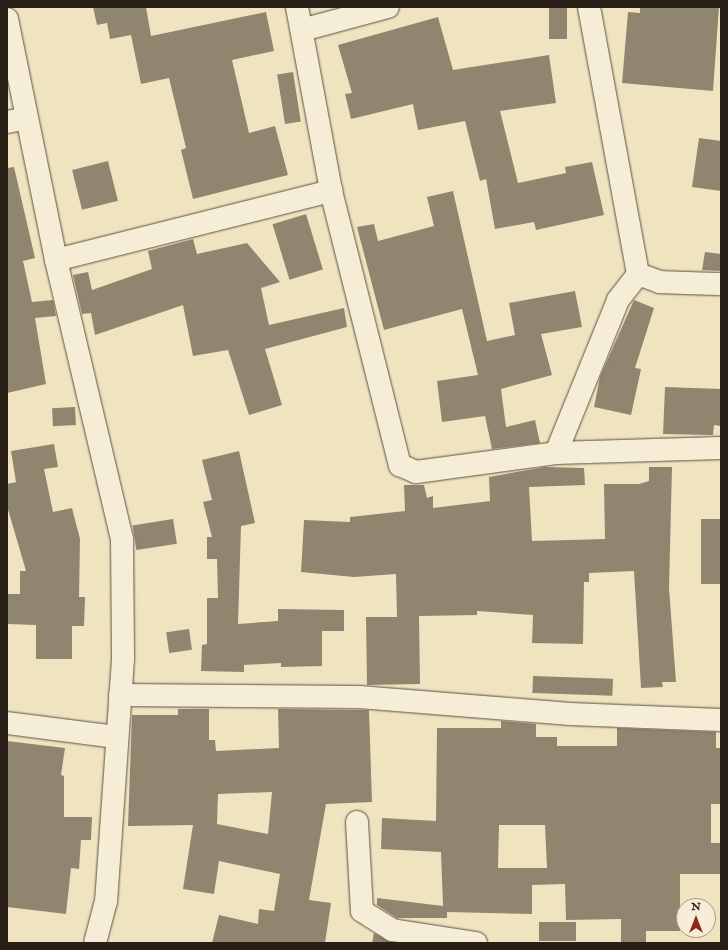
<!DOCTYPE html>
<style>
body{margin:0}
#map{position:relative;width:728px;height:950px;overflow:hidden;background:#f0e4c0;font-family:"IM FELL English",serif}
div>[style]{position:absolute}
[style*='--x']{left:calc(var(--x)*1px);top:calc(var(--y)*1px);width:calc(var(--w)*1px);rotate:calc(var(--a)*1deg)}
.building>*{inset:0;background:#90866f;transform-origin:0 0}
.roads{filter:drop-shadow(0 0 1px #5a5141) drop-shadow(0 0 1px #5a5141)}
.minor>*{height:22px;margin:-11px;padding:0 11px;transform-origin:11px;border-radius:11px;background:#f5edd6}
span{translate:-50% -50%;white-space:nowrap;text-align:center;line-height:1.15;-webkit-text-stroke:3px #f5edd6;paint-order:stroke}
.frame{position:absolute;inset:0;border:8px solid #282017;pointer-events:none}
.north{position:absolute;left:676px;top:898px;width:40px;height:40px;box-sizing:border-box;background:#f5edd6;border:1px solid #a39b8a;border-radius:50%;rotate:0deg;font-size:11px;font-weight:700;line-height:16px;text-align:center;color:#282017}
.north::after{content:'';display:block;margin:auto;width:14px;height:18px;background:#8f2418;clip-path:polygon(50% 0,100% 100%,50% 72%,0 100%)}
</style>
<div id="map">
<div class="building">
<i style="clip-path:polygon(93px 7px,146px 7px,151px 36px,266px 12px,274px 51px,232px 60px,249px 133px,275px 126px,288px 175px,193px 199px,181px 150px,186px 148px,169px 78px,141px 84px,131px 35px,110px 39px,107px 23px,97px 25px)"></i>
<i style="left:549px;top:7px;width:18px;height:32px"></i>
<i style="clip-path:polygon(640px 7px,719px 7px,713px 91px,622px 83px,628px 12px,640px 13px)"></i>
<i style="clip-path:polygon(438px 17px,453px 70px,549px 55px,556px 103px,500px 111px,518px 183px,566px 173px,565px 167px,592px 162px,604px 215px,536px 230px,534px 222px,495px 229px,486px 179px,480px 181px,465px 121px,418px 130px,413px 104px,351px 119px,345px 94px,352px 93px,338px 45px)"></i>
<i style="left:293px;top:72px;width:50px;height:16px;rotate:81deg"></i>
<i style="clip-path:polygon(699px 138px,721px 141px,721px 191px,692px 187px)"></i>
<i style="left:108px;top:161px;width:41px;height:37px;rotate:76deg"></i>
<i style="clip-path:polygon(14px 167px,35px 258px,23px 261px,32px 302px,53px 300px,56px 316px,35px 318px,46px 384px,7px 393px,7px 168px)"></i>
<i style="clip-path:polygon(453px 191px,487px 341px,515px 335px,509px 303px,575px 291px,582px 327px,541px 334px,552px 375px,501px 389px,506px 427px,535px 420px,540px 443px,492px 449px,485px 416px,442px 422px,437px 381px,478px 375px,462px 309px,384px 330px,357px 227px,374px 224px,378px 241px,434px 226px,427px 197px)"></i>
<i style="left:306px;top:214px;width:58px;height:35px;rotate:73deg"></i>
<i style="clip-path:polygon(193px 239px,197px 254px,247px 243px,280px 282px,261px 288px,269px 325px,344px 308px,347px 327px,265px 349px,282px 405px,249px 415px,228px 350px,193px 356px,183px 305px,95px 335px,91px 313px,82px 314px,73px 275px,88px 272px,92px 290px,152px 269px,148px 251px)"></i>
<i style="clip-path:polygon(705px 252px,721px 254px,721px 271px,702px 270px)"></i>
<i style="clip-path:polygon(634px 300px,654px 308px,635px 368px,641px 369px,631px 415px,594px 407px,600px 377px)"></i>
<i style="clip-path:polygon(665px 387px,721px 389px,721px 426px,714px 425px,713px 435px,663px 434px)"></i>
<i style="left:75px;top:407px;width:18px;height:23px;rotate:87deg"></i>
<i style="clip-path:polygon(54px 444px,58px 467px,44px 469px,53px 512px,72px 508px,80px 539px,79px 597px,85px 597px,84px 626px,72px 626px,72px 659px,36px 659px,36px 625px,7px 624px,7px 594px,20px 594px,20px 571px,26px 571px,7px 506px,7px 484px,16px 482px,11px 451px)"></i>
<i style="clip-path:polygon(239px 451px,255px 523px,241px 526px,238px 624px,278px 621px,278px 609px,344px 610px,344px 631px,322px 631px,322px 666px,281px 667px,281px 663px,244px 665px,244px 672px,201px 671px,202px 645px,207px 644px,207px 598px,218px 598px,217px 559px,207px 559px,207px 537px,212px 537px,203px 502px,212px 500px,202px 460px)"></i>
<i style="clip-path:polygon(545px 467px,584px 468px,585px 485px,529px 487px,532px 541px,605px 539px,604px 484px,639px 484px,649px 481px,649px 467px,672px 467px,669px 588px,676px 682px,662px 682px,663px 687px,641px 688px,634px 571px,589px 573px,589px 582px,584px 582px,583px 644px,532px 643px,533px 615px,477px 611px,477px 615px,419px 616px,420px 684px,367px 685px,366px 617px,397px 617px,396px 574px,354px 577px,301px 572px,304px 520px,350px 522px,350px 517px,405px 511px,404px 485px,424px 485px,427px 498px,433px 496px,433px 508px,490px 501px,489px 477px)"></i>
<i style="left:173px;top:519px;width:25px;height:41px;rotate:81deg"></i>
<i style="left:721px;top:519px;width:65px;height:20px;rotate:90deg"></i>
<i style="left:189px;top:629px;width:21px;height:23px;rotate:82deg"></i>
<i style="left:533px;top:676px;width:80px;height:17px;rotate:2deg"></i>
<i style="clip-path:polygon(evenodd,178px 709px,209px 709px,209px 740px,215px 740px,216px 751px,279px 748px,278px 709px,369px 710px,372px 802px,326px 804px,309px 900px,331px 903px,325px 943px,212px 943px,219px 915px,258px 924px,259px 909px,274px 911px,280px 874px,219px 861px,214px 894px,183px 889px,193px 825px,128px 826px,132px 715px,178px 715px,178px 709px,272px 792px,268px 834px,217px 824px,218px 794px,272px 792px)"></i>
<i style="clip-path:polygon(evenodd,501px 721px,536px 724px,536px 737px,557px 737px,557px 746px,617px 746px,617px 728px,716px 732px,716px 748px,721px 748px,721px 804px,711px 804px,711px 843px,721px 843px,721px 874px,680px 874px,680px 931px,646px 931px,646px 943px,621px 943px,621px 919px,566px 920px,565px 884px,532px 885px,532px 914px,447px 912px,447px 918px,397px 918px,377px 905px,377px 898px,443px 906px,441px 852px,381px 849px,382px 818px,436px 821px,437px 728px,501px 728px,501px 721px,499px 825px,545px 825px,547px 868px,498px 868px,499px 825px)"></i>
<i style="clip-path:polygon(7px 741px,65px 748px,61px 775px,64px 776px,64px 817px,92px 817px,91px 840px,81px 840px,79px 869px,71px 868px,66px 914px,7px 907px)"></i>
<i style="left:539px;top:922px;width:37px;height:19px"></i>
<i style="clip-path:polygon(374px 933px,390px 942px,390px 943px,372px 943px)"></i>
</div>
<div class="roads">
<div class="minor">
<i style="--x:297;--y:7;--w:187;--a:79.5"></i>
<i style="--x:331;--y:191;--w:283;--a:75.9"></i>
<i style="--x:400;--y:465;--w:17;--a:24"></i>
<i style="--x:416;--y:472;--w:141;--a:-7.7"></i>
<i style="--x:556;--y:453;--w:165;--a:-1.7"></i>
<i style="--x:589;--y:7;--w:271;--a:79.6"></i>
<i style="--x:638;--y:274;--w:23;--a:20"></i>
<i style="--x:660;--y:282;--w:61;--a:1.9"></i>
<i style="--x:7;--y:19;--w:246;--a:78.5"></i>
<i style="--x:56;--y:260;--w:287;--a:76.7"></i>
<i style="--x:122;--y:539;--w:120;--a:89.5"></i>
<i style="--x:123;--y:659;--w:243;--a:94"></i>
<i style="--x:106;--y:901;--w:43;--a:104.7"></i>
<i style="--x:302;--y:30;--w:89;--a:-15"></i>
<i style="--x:7;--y:122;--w:20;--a:-11"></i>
<i style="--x:56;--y:260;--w:284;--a:-14.1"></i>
<i style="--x:556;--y:453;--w:165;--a:-67.9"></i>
<i style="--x:618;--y:300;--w:33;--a:-52"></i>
<i style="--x:120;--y:695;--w:239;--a:0.5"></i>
<i style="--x:359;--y:697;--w:212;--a:4.6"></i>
<i style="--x:570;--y:714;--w:151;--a:2.3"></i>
<i style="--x:7;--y:723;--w:111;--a:7.3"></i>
<i style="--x:357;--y:822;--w:89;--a:86.8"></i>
<i style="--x:362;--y:911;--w:36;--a:32"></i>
<i style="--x:392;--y:930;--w:85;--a:8.8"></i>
</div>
</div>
<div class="frame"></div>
<div class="north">N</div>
</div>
